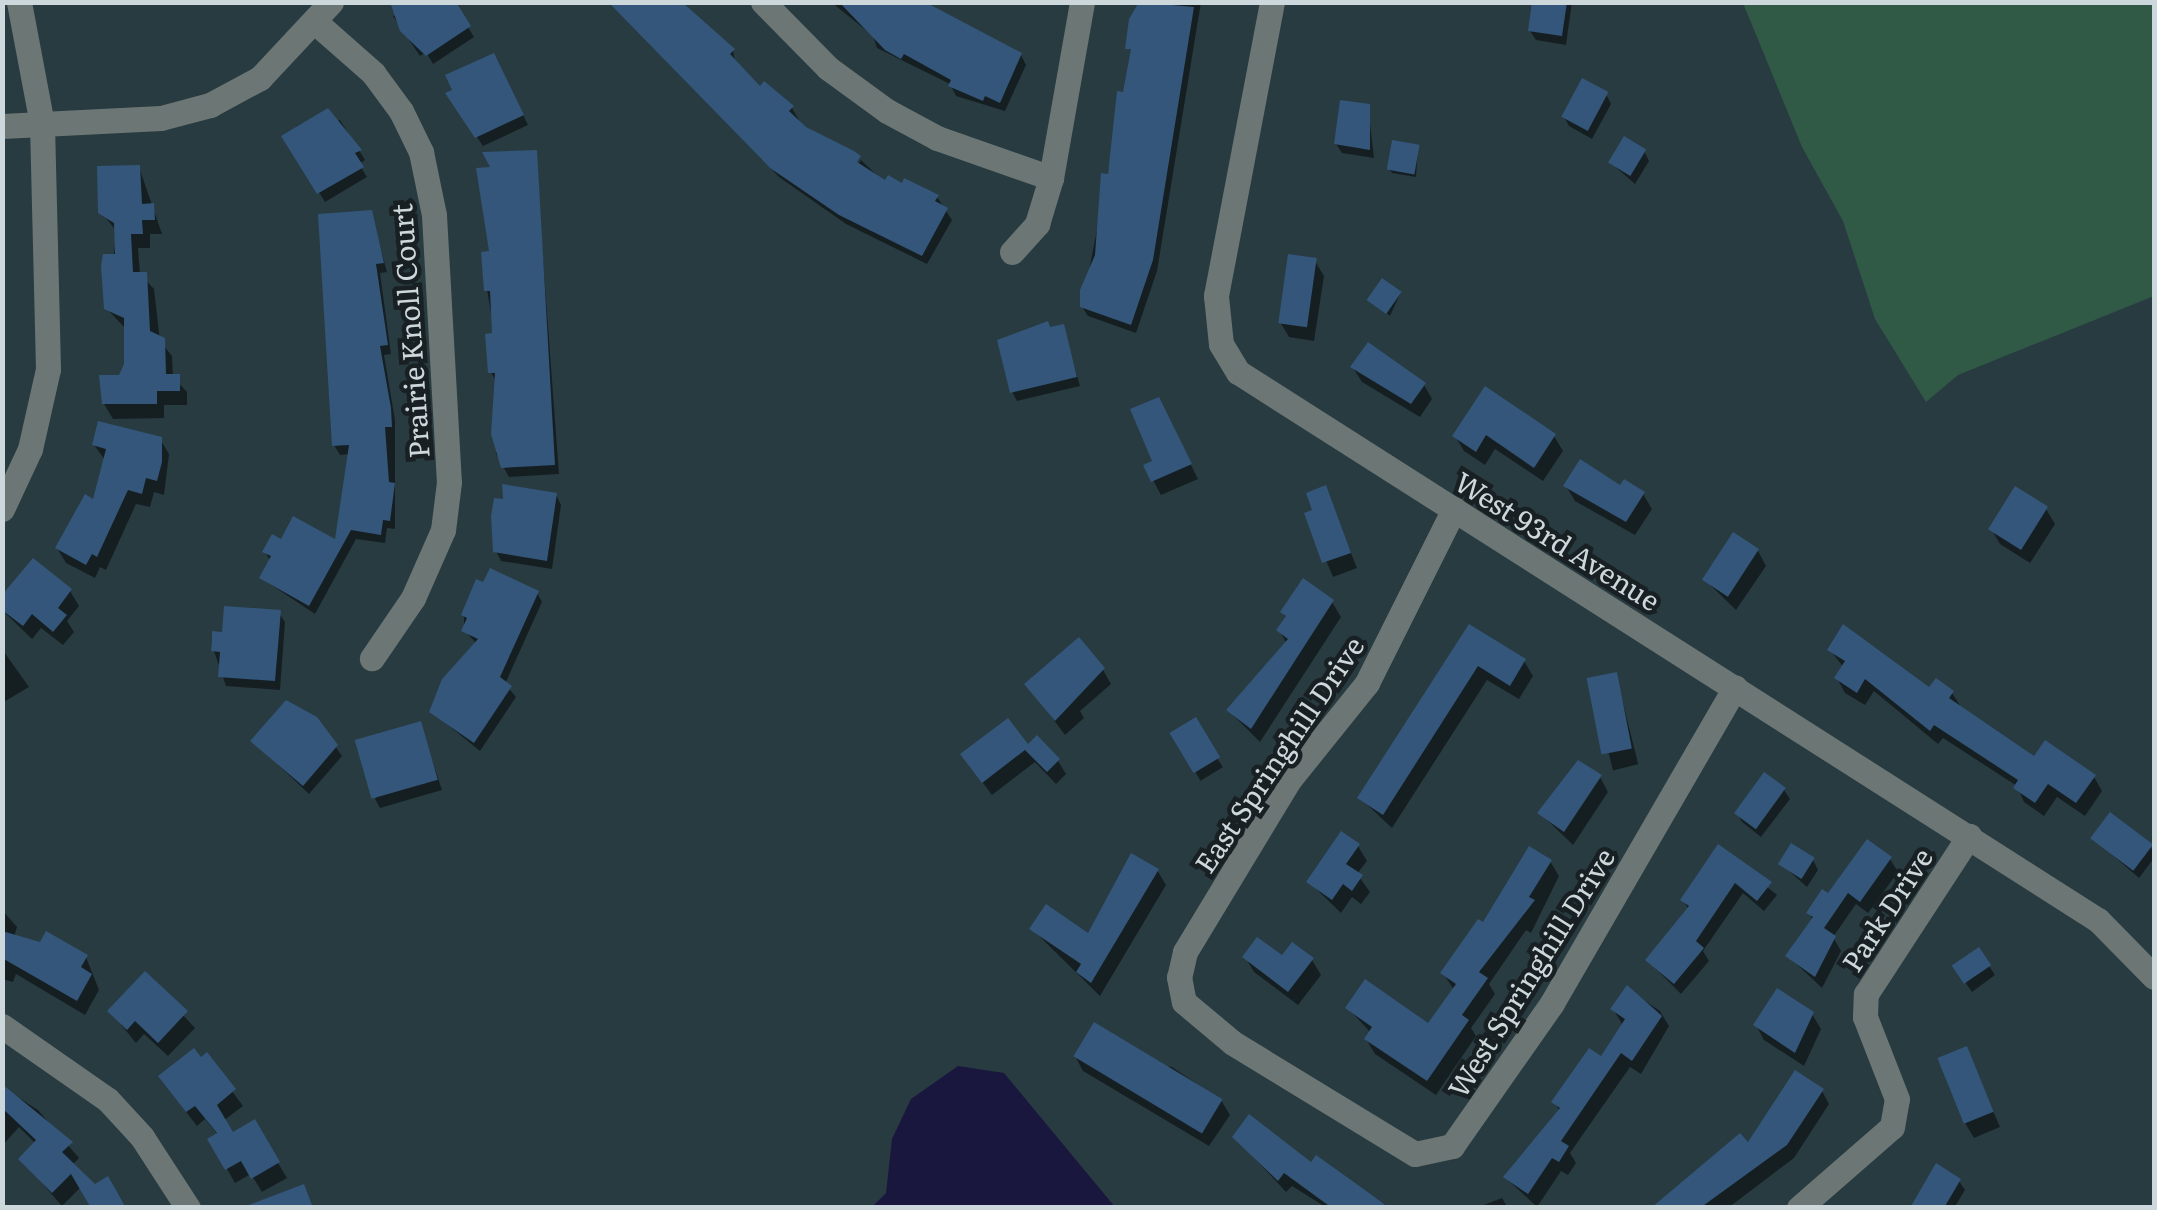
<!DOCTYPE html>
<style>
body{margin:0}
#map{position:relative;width:2157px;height:1210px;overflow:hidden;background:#283b41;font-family:Literata,serif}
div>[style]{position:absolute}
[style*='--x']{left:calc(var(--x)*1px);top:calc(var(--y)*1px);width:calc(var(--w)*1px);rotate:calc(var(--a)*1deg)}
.green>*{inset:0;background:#305a45}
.water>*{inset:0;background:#19173e}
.shadow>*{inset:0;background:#0007;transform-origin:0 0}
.building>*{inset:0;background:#33567a;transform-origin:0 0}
.minor>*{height:25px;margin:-12.5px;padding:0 12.5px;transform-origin:12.5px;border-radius:12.5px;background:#6c7675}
span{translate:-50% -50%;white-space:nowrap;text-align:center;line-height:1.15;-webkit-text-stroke:9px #182023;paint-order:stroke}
.street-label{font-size:28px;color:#cdd8dc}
.frame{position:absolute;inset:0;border:5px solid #cdd8dc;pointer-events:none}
</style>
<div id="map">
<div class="green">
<i style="clip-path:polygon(1743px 3px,2154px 3px,2154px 296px,1958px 375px,1926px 402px,1875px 319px,1843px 221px,1802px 147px)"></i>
</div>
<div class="water">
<i style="clip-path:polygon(958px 1066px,1004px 1073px,1115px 1207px,872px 1207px,886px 1193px,892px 1139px,911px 1099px)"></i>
</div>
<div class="shadow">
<i style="clip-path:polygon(452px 2px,474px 37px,433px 64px,426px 52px,420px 56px,393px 16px)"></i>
<i style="clip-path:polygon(608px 2px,682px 2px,733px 50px,735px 63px,760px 90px,792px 108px,804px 129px,859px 157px,852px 173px,861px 160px,886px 184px,937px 197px,952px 220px,927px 264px,846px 224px,779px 177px)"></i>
<i style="clip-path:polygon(831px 2px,921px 2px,1021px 55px,1026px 65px,1005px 111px,956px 96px,950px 84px,877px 48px,873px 36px)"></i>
<i style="clip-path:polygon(1141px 2px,1201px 2px,1157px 271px,1136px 333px,1088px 316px,1082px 307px)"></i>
<i style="clip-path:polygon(1535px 2px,1572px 2px,1566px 45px,1536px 40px,1530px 31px)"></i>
<i style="clip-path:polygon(499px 65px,528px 125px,483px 146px,454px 103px)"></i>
<i style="clip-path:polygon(1606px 94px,1611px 104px,1592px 139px,1569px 126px,1564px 117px)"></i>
<i style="clip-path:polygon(1368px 107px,1374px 158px,1342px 153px,1336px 144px)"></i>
<i style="clip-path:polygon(340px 120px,365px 160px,359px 164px,367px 177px,325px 202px,284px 136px)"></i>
<i style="clip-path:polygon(1418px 147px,1416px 177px,1392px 173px,1389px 169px)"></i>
<i style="clip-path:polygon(1644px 151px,1649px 161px,1635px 184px,1611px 163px)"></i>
<i style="clip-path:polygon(535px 152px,559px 474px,509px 477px,496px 454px,497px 384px,491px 372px,495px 336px,487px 290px,494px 170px)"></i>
<i style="clip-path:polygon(139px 167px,162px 234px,150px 234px,150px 248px,138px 248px,140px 274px,154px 289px,160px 341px,172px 356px,173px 377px,187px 392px,187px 405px,164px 405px,164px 418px,113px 419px,104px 404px,126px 364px,126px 329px,106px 308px,117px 232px,101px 212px)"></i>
<i style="clip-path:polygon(371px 213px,387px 272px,380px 273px,391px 354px,384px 355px,395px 420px,395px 529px,387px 528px,385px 543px,356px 539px,315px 614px,261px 578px,271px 562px,265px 552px,282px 542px,337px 543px,350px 454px,340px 455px,334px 445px)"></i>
<i style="clip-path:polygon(1315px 261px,1324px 276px,1314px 341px,1289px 337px,1280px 322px)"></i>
<i style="clip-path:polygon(1400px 294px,1390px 316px,1370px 300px)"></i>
<i style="clip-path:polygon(1063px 327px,1080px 386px,1017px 401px,1012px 392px,1051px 330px)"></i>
<i style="clip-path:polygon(1353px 368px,1424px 385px,1432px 399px,1420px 417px,1362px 382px)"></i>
<i style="clip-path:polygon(1485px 390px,1554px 436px,1563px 451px,1543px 481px,1495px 449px,1485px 465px,1464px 451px,1455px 436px)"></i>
<i style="clip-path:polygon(1166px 415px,1198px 479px,1161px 495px,1153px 480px)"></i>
<i style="clip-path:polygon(160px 439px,169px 454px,164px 495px,154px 492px,150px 507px,136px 504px,106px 570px,100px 567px,95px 578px,66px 563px,57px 548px,95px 502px,105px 460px,94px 445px)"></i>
<i style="clip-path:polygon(1566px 486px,1643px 494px,1652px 509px,1635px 535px,1575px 501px)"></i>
<i style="clip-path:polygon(1325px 489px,1357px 568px,1333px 577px,1307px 515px,1316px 511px)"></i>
<i style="clip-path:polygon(556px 495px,561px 505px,552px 569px,501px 561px,496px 551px)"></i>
<i style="clip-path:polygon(2046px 509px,2055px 524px,2030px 563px,2000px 544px,1991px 529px)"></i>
<i style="clip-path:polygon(1758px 551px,1766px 566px,1736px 610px,1704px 579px)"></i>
<i style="clip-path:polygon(484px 585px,537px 593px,542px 602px,505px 684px,516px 697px,480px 751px,432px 712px,477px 644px,464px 630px,464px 615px)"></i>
<i style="clip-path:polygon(70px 591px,79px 606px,67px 621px,74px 632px,63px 645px,41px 628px,32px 639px,2px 610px)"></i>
<i style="clip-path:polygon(1332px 602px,1341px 617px,1260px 742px,1229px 711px,1287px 644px,1279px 630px,1287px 619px,1283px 612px)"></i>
<i style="clip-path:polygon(279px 613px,285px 622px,280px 690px,226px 686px,214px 651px,224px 634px)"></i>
<i style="clip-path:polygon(1470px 628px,1524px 661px,1533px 676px,1519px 699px,1487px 680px,1392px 828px,1360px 798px)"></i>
<i style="clip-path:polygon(2px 649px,29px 687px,2px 703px)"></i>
<i style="clip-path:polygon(1830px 650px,1930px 691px,1952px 693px,1961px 707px,2035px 759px,2094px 777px,2102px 791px,2085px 816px,2057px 797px,2044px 816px,2024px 802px,2017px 786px,1943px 738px,1938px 744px,1874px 691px,1865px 705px,1845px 693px,1837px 678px,1844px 668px)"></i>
<i style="clip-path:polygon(1103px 670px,1111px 684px,1080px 711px,1084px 718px,1065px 735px,1027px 684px)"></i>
<i style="left:1616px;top:675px;width:92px;height:26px;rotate:76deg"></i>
<i style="clip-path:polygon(316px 719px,342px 756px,309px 794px,254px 742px)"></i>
<i style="left:1195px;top:721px;width:54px;height:26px;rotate:59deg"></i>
<i style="clip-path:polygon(420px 724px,442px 790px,380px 808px,375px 799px)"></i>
<i style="clip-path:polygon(1028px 748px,1058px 761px,1066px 774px,1056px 784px,1035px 762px,992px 795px,972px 768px)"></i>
<i style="clip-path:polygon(1600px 777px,1608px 792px,1573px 845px,1540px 813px)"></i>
<i style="clip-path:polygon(1784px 790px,1790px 799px,1761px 837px,1742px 822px,1737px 813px)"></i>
<i style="clip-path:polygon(2094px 839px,2151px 846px,2154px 858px,2139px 878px)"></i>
<i style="clip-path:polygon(1358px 846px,1367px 861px,1357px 874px,1370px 892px,1361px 904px,1352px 897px,1341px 913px,1309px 882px)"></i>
<i style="clip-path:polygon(1719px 848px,1777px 895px,1764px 911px,1743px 893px,1703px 951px,1709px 961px,1681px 994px,1648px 961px,1689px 910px,1683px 900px)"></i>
<i style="clip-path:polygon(1890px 859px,1898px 872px,1868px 913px,1856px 904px,1833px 937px,1841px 951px,1822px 988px,1788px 956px,1813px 920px,1809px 913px)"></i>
<i style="clip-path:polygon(1813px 860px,1818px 870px,1807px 887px,1781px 864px)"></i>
<i style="clip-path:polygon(1550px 861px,1559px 876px,1531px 933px,1526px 930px,1489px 984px,1495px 994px,1471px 1028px,1476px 1036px,1436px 1095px,1375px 1054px,1366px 1039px,1371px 1033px,1348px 1008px,1429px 1026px,1454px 990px,1443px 973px)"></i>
<i style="clip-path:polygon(1157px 870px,1166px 885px,1100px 996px,1032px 929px,1089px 937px)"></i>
<i style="clip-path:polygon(2px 910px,17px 927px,14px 937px,86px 957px,99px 990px,85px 1015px,16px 974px,13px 982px,2px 979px)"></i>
<i style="clip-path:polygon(1245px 957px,1312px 960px,1321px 975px,1298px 1005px,1254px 972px)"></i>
<i style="clip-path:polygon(1989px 966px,1995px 975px,1972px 992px,1961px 976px)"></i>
<i style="clip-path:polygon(145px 974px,195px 1028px,168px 1056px,144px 1034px,136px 1043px,110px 1011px)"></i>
<i style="clip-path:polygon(1627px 989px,1660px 1011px,1669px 1026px,1641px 1074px,1630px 1067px,1570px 1153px,1576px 1163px,1568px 1175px,1561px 1171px,1537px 1207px,1506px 1178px,1560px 1111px,1554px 1102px,1602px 1059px,1622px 1024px,1613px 1009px)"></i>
<i style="clip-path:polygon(1812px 1014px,1821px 1029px,1804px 1066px,1764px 1040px,1756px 1025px)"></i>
<i style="clip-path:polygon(1966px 1049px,2000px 1127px,1974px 1138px,1965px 1123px)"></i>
<i style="clip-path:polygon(206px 1056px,243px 1106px,223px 1121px,232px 1136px,254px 1123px,287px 1178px,262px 1192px,251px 1174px,235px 1183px,210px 1139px,218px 1135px,205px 1119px,197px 1126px,170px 1091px)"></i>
<i style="clip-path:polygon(1075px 1056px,1172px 1067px,1221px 1100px,1230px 1115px,1209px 1146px,1083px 1071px)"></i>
<i style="clip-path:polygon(2px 1087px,38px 1110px,79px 1158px,72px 1165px,81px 1187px,62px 1206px,21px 1159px,36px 1144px,19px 1127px,2px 1146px)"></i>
<i style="clip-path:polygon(1822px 1091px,1829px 1104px,1794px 1158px,1728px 1208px,1655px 1208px)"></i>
<i style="clip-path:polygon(1235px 1137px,1312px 1166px,1317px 1159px,1391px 1208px,1327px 1208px,1292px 1186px,1286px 1192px)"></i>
<i style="clip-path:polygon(1959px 1181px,1965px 1190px,1954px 1208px,1913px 1208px)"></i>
<i style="clip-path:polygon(1502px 1198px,1508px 1208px,1476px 1208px)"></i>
</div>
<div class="building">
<i style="clip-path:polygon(390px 2px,456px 2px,471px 26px,426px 56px,400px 31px)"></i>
<i style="clip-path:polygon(608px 2px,682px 2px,735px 49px,730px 54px,760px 86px,764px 81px,794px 106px,789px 111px,806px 127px,854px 151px,861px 156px,857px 162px,885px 180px,888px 175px,902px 183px,904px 178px,939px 195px,935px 201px,948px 208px,922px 256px,839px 215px,770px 168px)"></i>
<i style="clip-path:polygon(839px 2px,925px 2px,1022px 53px,1000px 103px,985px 96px,983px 101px,948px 86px,951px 80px,904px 54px,901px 59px,885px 50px)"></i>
<i style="clip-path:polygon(1139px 2px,1194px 7px,1153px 260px,1131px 325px,1080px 307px,1080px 290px,1095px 255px,1101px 173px,1108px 174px,1117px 91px,1123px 92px,1131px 49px,1125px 49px,1129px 19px)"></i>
<i style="clip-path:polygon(1532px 2px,1567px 2px,1562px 36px,1528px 31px)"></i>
<i style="clip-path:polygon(494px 53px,524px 115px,475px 138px,445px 93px,452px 90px,445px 75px)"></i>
<i style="left:1582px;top:78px;width:30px;height:44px;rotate:28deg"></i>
<i style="clip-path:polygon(1340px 100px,1370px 104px,1370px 150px,1334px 144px)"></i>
<i style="clip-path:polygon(328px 108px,362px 150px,355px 153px,364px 167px,317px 194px,281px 136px)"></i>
<i style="left:1624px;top:136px;width:26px;height:31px;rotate:31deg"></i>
<i style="left:1392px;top:140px;width:28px;height:30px;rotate:10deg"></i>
<i style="clip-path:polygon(537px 150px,555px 465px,501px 468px,491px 434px,495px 373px,488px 373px,485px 334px,492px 333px,490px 291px,484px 291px,481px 252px,489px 251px,476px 168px,490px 167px,482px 152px)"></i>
<i style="clip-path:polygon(140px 165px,142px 204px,154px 203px,155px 220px,142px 220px,143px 234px,131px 234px,133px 272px,147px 272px,150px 331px,165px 338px,166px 374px,180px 374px,180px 391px,157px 391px,157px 404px,102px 404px,99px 375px,119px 375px,124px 364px,124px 318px,104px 309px,101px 266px,103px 254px,115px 254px,114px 223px,98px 213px,97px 166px)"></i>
<i style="clip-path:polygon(372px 210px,384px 263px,376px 264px,388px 345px,380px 346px,391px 408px,392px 427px,385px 427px,389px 482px,395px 483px,390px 521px,383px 520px,381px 535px,351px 530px,309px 606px,259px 578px,271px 556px,262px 552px,272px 534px,281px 539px,293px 516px,335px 539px,349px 445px,332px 446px,318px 214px)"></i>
<i style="left:1288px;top:254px;width:29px;height:70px;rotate:8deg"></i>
<i style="left:1382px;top:278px;width:24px;height:27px;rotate:35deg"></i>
<i style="clip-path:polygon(1048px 321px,1050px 327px,1064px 324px,1077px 377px,1010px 393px,997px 340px)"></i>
<i style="clip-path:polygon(1368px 342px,1426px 383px,1411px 404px,1350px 367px)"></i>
<i style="clip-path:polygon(1485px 386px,1556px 434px,1534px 468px,1486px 435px,1476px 452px,1452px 436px)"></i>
<i style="clip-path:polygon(1159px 397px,1192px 464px,1151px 482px,1143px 465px,1152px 461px,1130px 409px)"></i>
<i style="clip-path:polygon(98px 421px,162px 437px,162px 462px,157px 481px,146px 478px,142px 494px,128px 490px,97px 557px,92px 554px,86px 565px,55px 548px,85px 494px,93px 499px,106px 449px,92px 445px)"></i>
<i style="clip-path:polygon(1580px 459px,1620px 485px,1624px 479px,1645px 492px,1626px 522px,1563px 486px)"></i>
<i style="clip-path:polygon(502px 484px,557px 493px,547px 561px,493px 552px,491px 516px,494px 498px,503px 499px)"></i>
<i style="clip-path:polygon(1326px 485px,1351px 553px,1322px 563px,1304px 513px,1312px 510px,1306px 493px)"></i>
<i style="left:2015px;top:486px;width:39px;height:51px;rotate:32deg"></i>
<i style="left:1733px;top:532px;width:31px;height:57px;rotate:33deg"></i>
<i style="clip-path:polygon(33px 558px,72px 589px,58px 608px,67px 615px,53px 632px,32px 614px,23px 626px,2px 610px,2px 595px)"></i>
<i style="clip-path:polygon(490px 568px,539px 591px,500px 677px,512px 686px,474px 743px,429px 712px,442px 679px,478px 639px,461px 631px,467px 618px,461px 615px,476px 579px,483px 582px)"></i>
<i style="clip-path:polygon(1303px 578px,1334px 600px,1251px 729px,1226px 710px,1288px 639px,1276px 630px,1286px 616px,1280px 612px)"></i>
<i style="clip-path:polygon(224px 606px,281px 610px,275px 681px,218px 677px,220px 652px,211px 651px,212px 642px,212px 631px,222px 632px)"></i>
<i style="clip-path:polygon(1469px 624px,1526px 659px,1510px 686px,1478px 666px,1383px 815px,1357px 798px)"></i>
<i style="clip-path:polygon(1843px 624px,1929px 687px,1936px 678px,1954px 691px,1949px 698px,2034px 756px,2045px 740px,2096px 775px,2076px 803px,2048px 784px,2035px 803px,2013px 788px,2018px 780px,1934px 725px,1930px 731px,1865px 679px,1857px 693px,1834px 678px,1845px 661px,1827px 650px)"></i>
<i style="clip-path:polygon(1079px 637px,1105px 668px,1055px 721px,1024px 684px)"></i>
<i style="left:1617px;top:672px;width:78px;height:31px;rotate:79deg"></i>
<i style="clip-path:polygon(286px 700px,317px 717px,338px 745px,303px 786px,250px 741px)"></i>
<i style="left:1196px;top:717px;width:47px;height:31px;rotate:59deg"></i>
<i style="clip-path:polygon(1008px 718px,1028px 744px,1037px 735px,1060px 759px,1047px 772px,1025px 750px,982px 783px,960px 754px)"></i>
<i style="left:421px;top:721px;width:61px;height:69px;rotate:74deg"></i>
<i style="clip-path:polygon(1578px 760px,1602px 775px,1564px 832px,1537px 813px)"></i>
<i style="left:1764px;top:772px;width:27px;height:51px;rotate:36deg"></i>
<i style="left:2110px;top:812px;width:54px;height:33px;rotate:37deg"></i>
<i style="clip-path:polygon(1341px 831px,1360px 844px,1346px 864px,1363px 875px,1352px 891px,1343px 884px,1332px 900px,1306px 882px)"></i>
<i style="clip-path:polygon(1867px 839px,1892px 857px,1860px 902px,1848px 893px,1824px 928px,1836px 936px,1815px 977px,1785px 956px,1813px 917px,1806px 913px,1822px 889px,1828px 893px)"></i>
<i style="left:1791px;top:843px;width:28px;height:25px;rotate:32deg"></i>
<i style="clip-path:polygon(1718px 844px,1772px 882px,1757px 901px,1735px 883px,1696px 941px,1704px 948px,1674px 984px,1645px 960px,1689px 906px,1680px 900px)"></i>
<i style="clip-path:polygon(1529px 846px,1552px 860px,1529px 897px,1535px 900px,1479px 972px,1488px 978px,1462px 1015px,1469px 1020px,1427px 1081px,1364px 1039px,1372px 1027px,1345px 1008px,1365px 979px,1428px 1023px,1456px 984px,1440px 973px,1478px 919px,1483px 922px)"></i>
<i style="clip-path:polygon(1131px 853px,1159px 869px,1091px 983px,1076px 972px,1081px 964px,1029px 929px,1046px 904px,1088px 933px)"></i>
<i style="clip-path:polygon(2px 931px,40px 942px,46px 931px,88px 955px,81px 967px,92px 974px,77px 1001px,2px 958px)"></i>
<i style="clip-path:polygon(1257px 937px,1282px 955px,1292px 942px,1314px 958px,1288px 992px,1242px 957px)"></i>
<i style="left:1979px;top:947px;width:22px;height:33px;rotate:56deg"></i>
<i style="clip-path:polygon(145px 971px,188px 1011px,158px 1043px,135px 1021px,127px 1030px,107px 1011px)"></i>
<i style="clip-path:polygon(1627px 985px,1662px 1016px,1632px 1061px,1621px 1053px,1561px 1141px,1569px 1146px,1559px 1162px,1552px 1158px,1528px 1194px,1503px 1177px,1560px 1108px,1551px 1102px,1589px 1048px,1601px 1056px,1625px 1019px,1610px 1009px)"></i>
<i style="clip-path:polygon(1777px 988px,1814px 1012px,1795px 1053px,1753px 1025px)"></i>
<i style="left:1094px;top:1022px;width:150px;height:40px;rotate:31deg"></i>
<i style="left:1967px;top:1046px;width:71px;height:32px;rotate:68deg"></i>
<i style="clip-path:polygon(194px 1048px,201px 1057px,207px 1052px,236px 1089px,217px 1105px,233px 1132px,255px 1119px,280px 1162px,251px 1179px,241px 1161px,225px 1170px,207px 1139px,217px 1133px,195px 1106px,186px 1112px,158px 1076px)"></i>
<i style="clip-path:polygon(1795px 1070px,1824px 1089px,1787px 1145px,1700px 1208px,1651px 1208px,1740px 1133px,1748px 1142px)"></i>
<i style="clip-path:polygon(2px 1084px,73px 1142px,62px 1152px,95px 1184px,108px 1176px,126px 1208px,91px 1208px,71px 1174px,52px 1193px,18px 1159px,36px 1140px,2px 1108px)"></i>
<i style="clip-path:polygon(1249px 1114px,1311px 1162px,1316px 1155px,1390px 1208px,1332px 1208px,1284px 1173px,1278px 1181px,1232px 1137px)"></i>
<i style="clip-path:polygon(1936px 1163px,1961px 1179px,1944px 1208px,1910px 1208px)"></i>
<i style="clip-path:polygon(304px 1184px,313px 1208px,247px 1208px,246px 1206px)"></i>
</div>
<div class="minor">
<i style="--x:763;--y:2;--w:93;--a:45.4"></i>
<i style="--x:828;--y:68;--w:73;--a:36.1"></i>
<i style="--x:887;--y:111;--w:57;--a:28.4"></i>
<i style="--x:937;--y:138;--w:121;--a:19.3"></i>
<i style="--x:1272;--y:2;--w:299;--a:100.8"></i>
<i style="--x:1216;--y:296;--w:48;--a:84.1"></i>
<i style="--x:1221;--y:344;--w:33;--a:59"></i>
<i style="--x:1238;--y:372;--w:1020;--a:32.51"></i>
<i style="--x:2098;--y:920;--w:80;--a:45.5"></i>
<i style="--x:314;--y:21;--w:79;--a:41.4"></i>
<i style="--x:373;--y:73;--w:47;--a:53.6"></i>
<i style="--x:401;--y:111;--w:46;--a:64"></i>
<i style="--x:421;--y:152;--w:64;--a:78.3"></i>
<i style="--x:434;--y:215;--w:267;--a:86.8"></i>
<i style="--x:449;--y:482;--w:48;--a:97.1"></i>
<i style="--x:443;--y:530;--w:74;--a:113.8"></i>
<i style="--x:413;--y:598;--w:73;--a:124.3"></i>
<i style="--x:2;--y:126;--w:159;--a:-2.9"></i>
<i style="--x:161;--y:118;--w:51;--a:-14.9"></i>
<i style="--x:210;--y:105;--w:57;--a:-28.4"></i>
<i style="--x:260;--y:78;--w:104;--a:-46.9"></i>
<i style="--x:1012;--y:252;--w:38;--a:-48"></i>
<i style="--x:1037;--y:224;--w:48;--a:-73.1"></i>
<i style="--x:1051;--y:178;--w:179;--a:-80"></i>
<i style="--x:2;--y:509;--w:66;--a:-65"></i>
<i style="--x:30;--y:449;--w:82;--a:-77.3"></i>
<i style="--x:48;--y:369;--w:245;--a:-91.4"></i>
<i style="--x:42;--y:124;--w:124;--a:-100.7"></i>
<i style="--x:1454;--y:509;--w:195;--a:116.6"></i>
<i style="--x:1367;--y:683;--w:124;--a:128.8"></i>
<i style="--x:1289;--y:780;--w:201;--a:121.2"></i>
<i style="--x:1185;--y:952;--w:26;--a:103"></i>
<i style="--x:1179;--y:977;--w:25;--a:79"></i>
<i style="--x:1184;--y:1002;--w:64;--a:39.9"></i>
<i style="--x:1233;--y:1043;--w:213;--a:31.4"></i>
<i style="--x:1415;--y:1154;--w:38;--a:-12"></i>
<i style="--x:1452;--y:1146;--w:174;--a:-55"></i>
<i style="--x:1552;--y:1003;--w:365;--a:-59.9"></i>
<i style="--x:2;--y:1026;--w:129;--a:34.9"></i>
<i style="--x:108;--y:1100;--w:50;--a:47.4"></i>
<i style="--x:142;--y:1137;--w:85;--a:57.1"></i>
<i style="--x:1799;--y:1208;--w:123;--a:-41.1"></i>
<i style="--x:1892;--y:1127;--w:28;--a:-80"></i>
<i style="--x:1897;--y:1099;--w:88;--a:-111.3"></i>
<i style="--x:1865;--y:1017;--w:23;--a:-88"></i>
<i style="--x:1866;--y:994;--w:189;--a:-56.9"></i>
</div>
<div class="street-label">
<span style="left:409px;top:331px;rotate:-94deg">Prairie Knoll Court</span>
<span style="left:1558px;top:540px;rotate:32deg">West 93rd Avenue</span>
<span style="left:1278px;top:754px;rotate:-56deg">East Springhill Drive</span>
<span style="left:1886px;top:909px;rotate:-57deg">Park Drive</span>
<span style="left:1530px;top:972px;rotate:-58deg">West Springhill Drive</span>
</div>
<div class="frame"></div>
</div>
